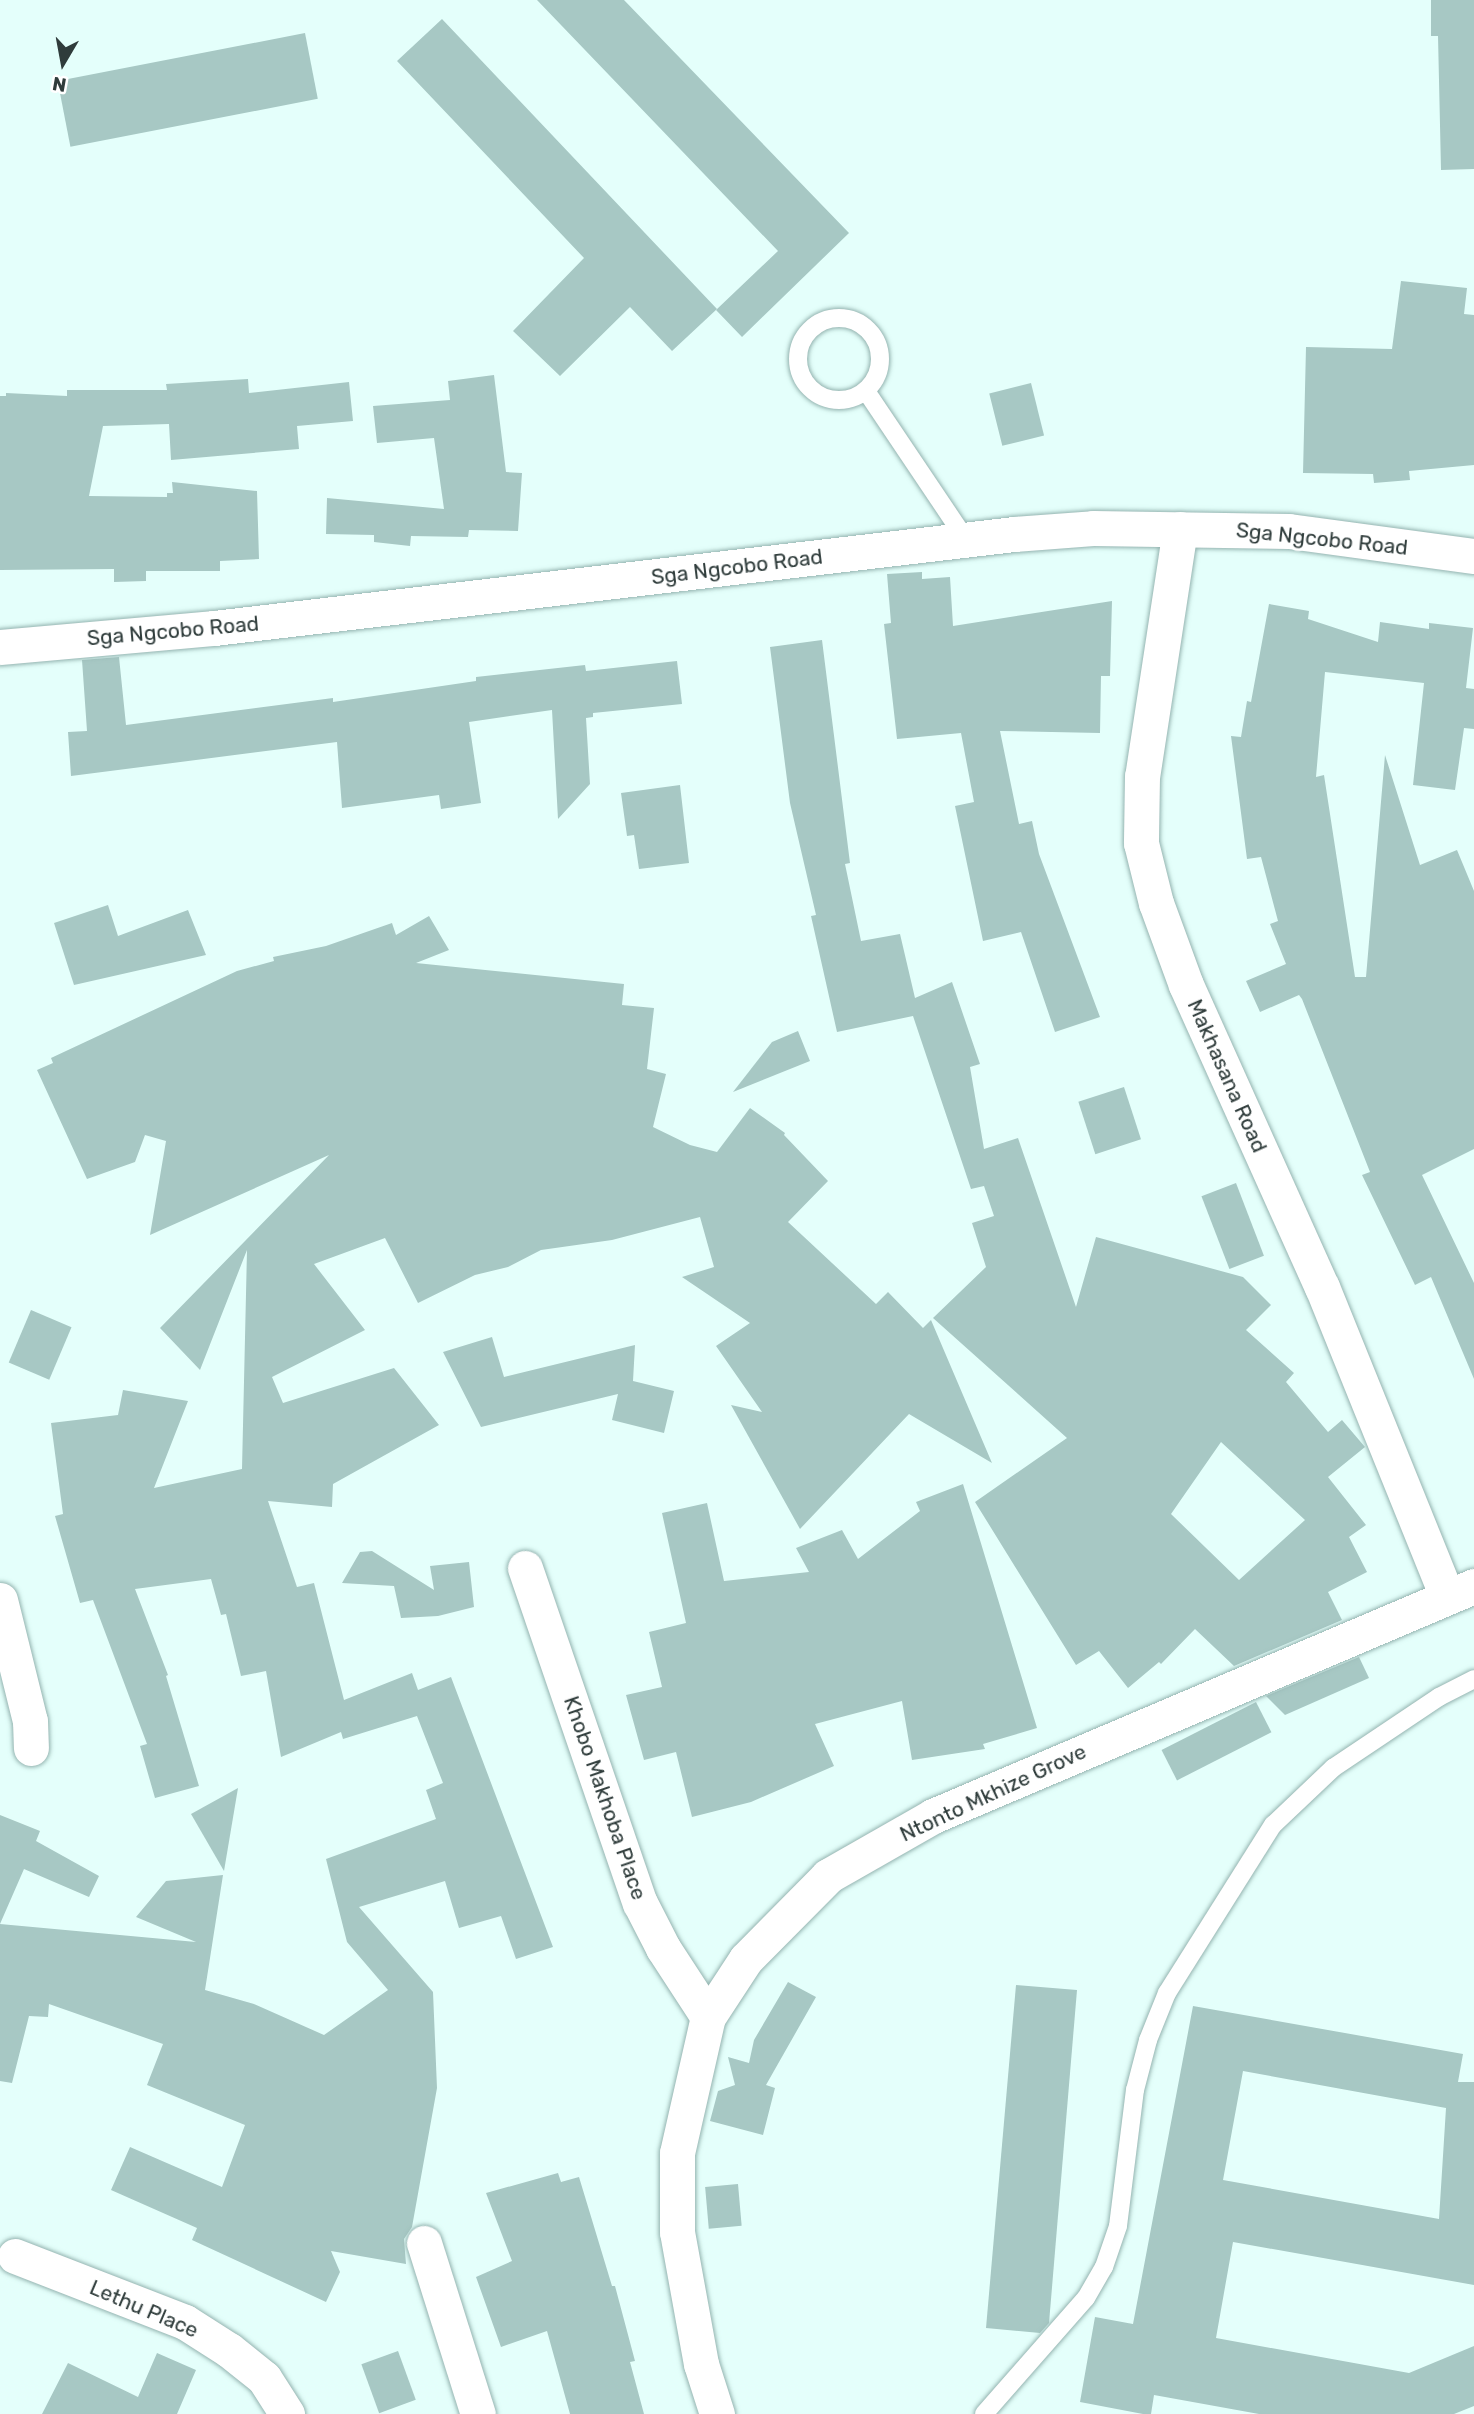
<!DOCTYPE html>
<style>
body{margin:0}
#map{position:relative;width:1474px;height:2414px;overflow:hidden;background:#e4fffb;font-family:Rubik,sans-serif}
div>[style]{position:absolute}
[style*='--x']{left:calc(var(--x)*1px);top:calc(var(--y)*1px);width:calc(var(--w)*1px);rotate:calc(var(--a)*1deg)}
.building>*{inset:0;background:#a7c8c4;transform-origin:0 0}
.roads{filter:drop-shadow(0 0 2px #94b4b0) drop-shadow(0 0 2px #94b4b0)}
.service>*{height:18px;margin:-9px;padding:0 9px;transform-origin:9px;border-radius:9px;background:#fff}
.service>.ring{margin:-9px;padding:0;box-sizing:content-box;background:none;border:18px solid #fff;border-radius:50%}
.minor>*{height:35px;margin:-17.5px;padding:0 17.5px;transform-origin:17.5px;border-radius:17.5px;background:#fff}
span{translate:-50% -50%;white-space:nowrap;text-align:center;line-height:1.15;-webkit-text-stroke:6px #fff;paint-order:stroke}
.street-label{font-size:21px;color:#2f3c3b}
.north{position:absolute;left:28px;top:28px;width:70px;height:70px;-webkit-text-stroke:5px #fff;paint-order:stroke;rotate:190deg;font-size:19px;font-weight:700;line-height:28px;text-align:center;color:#2f3c3b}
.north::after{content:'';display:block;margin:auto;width:24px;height:32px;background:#2f3c3b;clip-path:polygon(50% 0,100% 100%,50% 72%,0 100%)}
</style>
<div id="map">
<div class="building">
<i style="clip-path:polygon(537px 0,624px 0,849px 233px,742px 337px,716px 310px,778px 251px)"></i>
<i style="clip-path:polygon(1431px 0,1474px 0,1474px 169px,1441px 170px,1438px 36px,1431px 36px)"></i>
<i style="clip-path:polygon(442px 19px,717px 309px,672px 351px,630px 307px,560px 376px,513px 331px,584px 258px,397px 61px)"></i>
<i style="left:305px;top:33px;width:67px;height:252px;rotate:79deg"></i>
<i style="clip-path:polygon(1401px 281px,1467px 288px,1464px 314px,1474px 315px,1474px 465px,1409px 471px,1410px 480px,1374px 483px,1373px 474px,1303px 473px,1306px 347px,1392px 349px)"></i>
<i style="clip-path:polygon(494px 375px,506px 472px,522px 473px,518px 531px,469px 530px,468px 537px,411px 536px,410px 546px,374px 542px,374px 535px,326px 534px,327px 498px,444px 509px,434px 438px,377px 443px,373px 406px,450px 400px,448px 381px)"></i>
<i style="clip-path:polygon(248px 379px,249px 393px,349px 382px,353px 421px,297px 426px,299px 449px,171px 460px,169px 424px,103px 426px,89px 496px,167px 497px,167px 493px,173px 493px,172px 482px,257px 491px,259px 559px,220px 561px,220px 571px,146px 571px,146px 581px,114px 582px,114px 569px,0 570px,0 396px,6px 396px,6px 393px,67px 396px,67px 390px,167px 390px,166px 384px)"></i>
<i style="left:1031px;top:383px;width:54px;height:43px;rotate:76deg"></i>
<i style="clip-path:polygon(922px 572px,922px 579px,950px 577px,953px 626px,1112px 601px,1110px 676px,1101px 676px,1100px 733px,1000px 731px,1019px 824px,1032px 821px,1039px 854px,1100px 1017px,1055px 1032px,1021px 932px,983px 941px,955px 806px,974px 802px,961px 733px,897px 739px,884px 624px,891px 623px,887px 574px)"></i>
<i style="clip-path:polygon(1269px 604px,1309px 611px,1308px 619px,1378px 642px,1380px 622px,1429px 629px,1429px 623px,1473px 628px,1466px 688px,1474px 689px,1474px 729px,1464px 728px,1455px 790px,1413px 785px,1424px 683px,1325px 672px,1316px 777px,1324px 775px,1355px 977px,1366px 977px,1385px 755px,1420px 865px,1457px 850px,1474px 891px,1474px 1149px,1422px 1175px,1474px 1283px,1474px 1379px,1431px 1277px,1415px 1285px,1362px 1175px,1370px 1172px,1302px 999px,1299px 995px,1260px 1012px,1246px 981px,1286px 964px,1270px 924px,1278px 921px,1261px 857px,1247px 859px,1231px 736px,1241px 737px,1247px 701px,1251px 702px)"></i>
<i style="clip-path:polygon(evenodd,822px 640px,850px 863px,845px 864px,861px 941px,900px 934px,915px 998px,952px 982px,980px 1064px,970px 1067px,984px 1149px,1018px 1138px,1076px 1307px,1096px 1237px,1243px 1277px,1271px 1305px,1246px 1330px,1294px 1373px,1286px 1382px,1328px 1432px,1342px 1420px,1365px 1447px,1328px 1477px,1366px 1525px,1349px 1537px,1367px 1572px,1328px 1592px,1342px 1620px,1234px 1666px,1195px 1629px,1161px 1664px,1159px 1662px,1128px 1688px,1099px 1651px,1076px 1665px,975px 1502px,1067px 1438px,933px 1318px,986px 1267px,972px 1223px,994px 1216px,984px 1186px,971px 1189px,913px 1016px,837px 1032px,811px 916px,816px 915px,790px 803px,770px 647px,822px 640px,1221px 1442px,1305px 1520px,1239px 1580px,1171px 1514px,1221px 1442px)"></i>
<i style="clip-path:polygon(119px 657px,126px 725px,333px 698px,333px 702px,476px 681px,476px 677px,585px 665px,586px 671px,677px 661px,682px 704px,593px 713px,593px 717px,586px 718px,590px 784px,558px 819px,552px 710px,469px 722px,481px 803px,441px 809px,439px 795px,342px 808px,337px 742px,71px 776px,68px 732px,87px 731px,82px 660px)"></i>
<i style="clip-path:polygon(680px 785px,689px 863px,639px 869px,634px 835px,627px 836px,621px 793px)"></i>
<i style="clip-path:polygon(108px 905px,118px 936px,188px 910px,206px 955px,74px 985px,54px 923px)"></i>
<i style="clip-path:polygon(429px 916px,449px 950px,416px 963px,624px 984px,622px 1005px,654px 1008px,647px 1069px,666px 1074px,653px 1127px,690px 1145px,717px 1152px,750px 1108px,785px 1133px,784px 1135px,828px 1181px,788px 1222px,876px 1304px,888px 1292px,923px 1328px,931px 1320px,992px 1463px,909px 1414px,800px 1529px,731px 1405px,762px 1412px,716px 1346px,750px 1323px,682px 1277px,714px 1267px,700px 1217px,612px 1240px,541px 1250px,508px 1267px,475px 1275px,418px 1303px,385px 1238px,314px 1264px,365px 1330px,272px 1377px,283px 1403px,394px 1368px,439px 1425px,333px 1484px,332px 1507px,268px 1501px,297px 1587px,314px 1583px,344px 1700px,412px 1673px,418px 1690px,451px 1677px,553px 1947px,516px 1959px,501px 1916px,459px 1928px,445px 1881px,359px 1907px,433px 1992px,437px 2088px,412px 2227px,404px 2239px,406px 2264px,331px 2251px,340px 2272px,326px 2302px,192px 2240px,197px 2228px,111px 2190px,130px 2147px,222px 2187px,245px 2125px,147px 2085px,163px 2044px,49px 2004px,48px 2017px,29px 2016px,12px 2083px,0 2081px,0 1815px,40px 1831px,36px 1841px,99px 1876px,89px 1897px,24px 1869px,0 1924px,196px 1942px,136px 1917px,166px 1881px,223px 1875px,205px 1990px,254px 2004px,324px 2035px,388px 1990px,347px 1942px,326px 1859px,436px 1819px,426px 1790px,443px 1783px,417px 1716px,343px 1739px,341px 1732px,281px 1757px,266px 1671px,241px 1676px,226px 1614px,221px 1615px,211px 1579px,135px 1589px,168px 1675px,166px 1676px,199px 1786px,155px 1798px,140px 1746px,147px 1744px,93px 1600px,80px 1603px,55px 1516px,63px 1514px,51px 1423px,118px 1415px,123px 1390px,188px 1401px,154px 1488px,242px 1469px,247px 1250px,200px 1370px,160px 1328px,329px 1155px,150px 1235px,166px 1141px,145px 1135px,135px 1162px,87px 1179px,37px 1070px,53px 1063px,51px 1058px,237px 971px,274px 961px,273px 957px,326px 946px,392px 923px,396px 935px)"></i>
<i style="clip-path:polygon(798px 1031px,810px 1061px,733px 1092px,772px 1042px)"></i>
<i style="left:1124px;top:1087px;width:55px;height:48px;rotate:72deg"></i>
<i style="left:1236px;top:1183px;width:78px;height:37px;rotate:69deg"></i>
<i style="left:31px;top:1310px;width:44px;height:57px;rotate:23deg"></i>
<i style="clip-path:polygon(492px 1337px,504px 1377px,635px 1345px,633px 1381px,674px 1391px,664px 1433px,612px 1420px,618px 1394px,481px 1427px,443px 1352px)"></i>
<i style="clip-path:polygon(963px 1484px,1037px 1728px,983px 1744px,985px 1749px,912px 1760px,902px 1701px,815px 1724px,834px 1766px,751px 1802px,692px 1817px,676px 1752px,644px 1760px,626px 1695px,662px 1687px,649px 1632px,686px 1623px,662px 1513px,707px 1503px,724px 1581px,809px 1572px,796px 1548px,842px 1530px,858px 1559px,920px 1511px,916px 1502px)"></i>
<i style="clip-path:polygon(372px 1551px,434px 1590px,430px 1566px,469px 1562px,474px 1607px,438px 1616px,401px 1618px,394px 1586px,342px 1583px,360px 1552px)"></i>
<i style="clip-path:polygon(1359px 1657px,1369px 1678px,1285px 1715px,1266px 1696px)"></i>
<i style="left:1256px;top:1702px;width:34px;height:106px;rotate:63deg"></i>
<i style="clip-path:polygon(238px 1788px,224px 1871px,191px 1814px)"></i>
<i style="clip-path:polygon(788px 1982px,816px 1997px,766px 2085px,775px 2088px,763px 2135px,710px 2121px,718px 2091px,735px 2085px,728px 2057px,749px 2063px,754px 2040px)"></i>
<i style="clip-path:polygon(1016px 1985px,1077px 1990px,1049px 2323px,1040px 2333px,986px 2328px)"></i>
<i style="clip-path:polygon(evenodd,1193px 2006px,1463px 2054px,1458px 2082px,1474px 2082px,1474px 2285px,1233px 2242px,1216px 2338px,1409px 2373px,1474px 2346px,1474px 2406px,1454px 2414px,1259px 2414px,1154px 2395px,1151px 2414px,1143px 2414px,1080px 2402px,1095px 2317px,1133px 2324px,1193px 2006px,1243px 2071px,1446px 2108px,1439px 2219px,1223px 2180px,1243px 2071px)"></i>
<i style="clip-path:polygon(558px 2173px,561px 2182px,579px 2177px,612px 2286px,615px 2286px,635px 2361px,630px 2362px,644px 2414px,570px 2414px,547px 2331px,501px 2347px,476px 2277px,512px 2261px,486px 2193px)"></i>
<i style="left:738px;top:2184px;width:42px;height:33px;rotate:85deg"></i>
<i style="left:398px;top:2351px;width:52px;height:39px;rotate:70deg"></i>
<i style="clip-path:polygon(157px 2353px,196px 2370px,177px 2414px,42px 2414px,68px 2363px,138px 2397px)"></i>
</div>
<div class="roads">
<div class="service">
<i class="ring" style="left:798px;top:318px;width:64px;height:64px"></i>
<i style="--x:866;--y:391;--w:179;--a:56.1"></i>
<i style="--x:984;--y:2414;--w:154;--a:-48.7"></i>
<i style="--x:1086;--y:2298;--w:36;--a:-60"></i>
<i style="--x:1104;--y:2267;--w:43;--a:-71.1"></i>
<i style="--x:1118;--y:2226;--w:137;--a:-82.9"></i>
<i style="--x:1135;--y:2090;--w:52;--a:-75.4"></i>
<i style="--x:1148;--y:2040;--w:51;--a:-68"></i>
<i style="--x:1167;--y:1993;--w:199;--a:-57.8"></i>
<i style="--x:1273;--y:1825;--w:83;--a:-43.5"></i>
<i style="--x:1333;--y:1768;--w:128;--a:-33.8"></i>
<i style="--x:1439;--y:1697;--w:39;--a:-27"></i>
</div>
<div class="minor">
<i style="--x:1180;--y:529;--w:250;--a:98.7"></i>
<i style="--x:1142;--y:776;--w:67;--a:90.9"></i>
<i style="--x:1141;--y:843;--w:62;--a:76"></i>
<i style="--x:1156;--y:903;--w:87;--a:69.9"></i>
<i style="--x:1186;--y:985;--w:331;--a:65.8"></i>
<i style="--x:1322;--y:1287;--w:334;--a:68"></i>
<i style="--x:0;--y:647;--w:215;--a:-5.1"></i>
<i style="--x:214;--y:628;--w:806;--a:-6.7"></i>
<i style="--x:1014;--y:534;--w:79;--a:-4.3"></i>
<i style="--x:1093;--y:528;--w:196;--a:0.9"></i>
<i style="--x:1289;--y:531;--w:187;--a:7.7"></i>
<i style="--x:525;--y:1568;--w:354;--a:71.1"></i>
<i style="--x:640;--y:1903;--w:51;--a:62.9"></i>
<i style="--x:663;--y:1948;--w:82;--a:56.9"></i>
<i style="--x:0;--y:1600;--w:125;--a:76.1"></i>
<i style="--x:30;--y:1721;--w:27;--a:88"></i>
<i style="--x:424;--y:2243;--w:179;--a:72.5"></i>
<i style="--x:15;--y:2256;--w:182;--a:21.2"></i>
<i style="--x:185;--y:2322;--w:52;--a:32.5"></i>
<i style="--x:229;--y:2350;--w:45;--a:38.7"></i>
<i style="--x:264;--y:2378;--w:43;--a:57.4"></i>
<i style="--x:717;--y:2414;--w:52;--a:-107.7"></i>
<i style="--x:701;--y:2364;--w:134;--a:-100.3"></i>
<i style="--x:677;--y:2232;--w:79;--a:-90"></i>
<i style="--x:677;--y:2153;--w:139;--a:-77.2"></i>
<i style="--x:708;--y:2017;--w:69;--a:-56.8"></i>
<i style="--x:746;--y:1959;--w:117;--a:-45.3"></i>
<i style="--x:828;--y:1876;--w:121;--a:-29.7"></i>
<i style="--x:933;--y:1816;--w:588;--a:-23.03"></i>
</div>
</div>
<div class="street-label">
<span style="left:1322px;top:539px;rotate:6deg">Sga Ngcobo Road</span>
<span style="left:737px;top:567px;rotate:-7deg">Sga Ngcobo Road</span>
<span style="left:173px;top:631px;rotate:-5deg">Sga Ngcobo Road</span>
<span style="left:1227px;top:1076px;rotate:66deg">Makhasana Road</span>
<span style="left:993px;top:1793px;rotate:-25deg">Ntonto Mkhize Grove</span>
<span style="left:605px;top:1798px;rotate:71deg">Khobo Makhoba Place</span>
<span style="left:144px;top:2309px;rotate:23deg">Lethu Place</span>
</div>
<div class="north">N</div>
</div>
